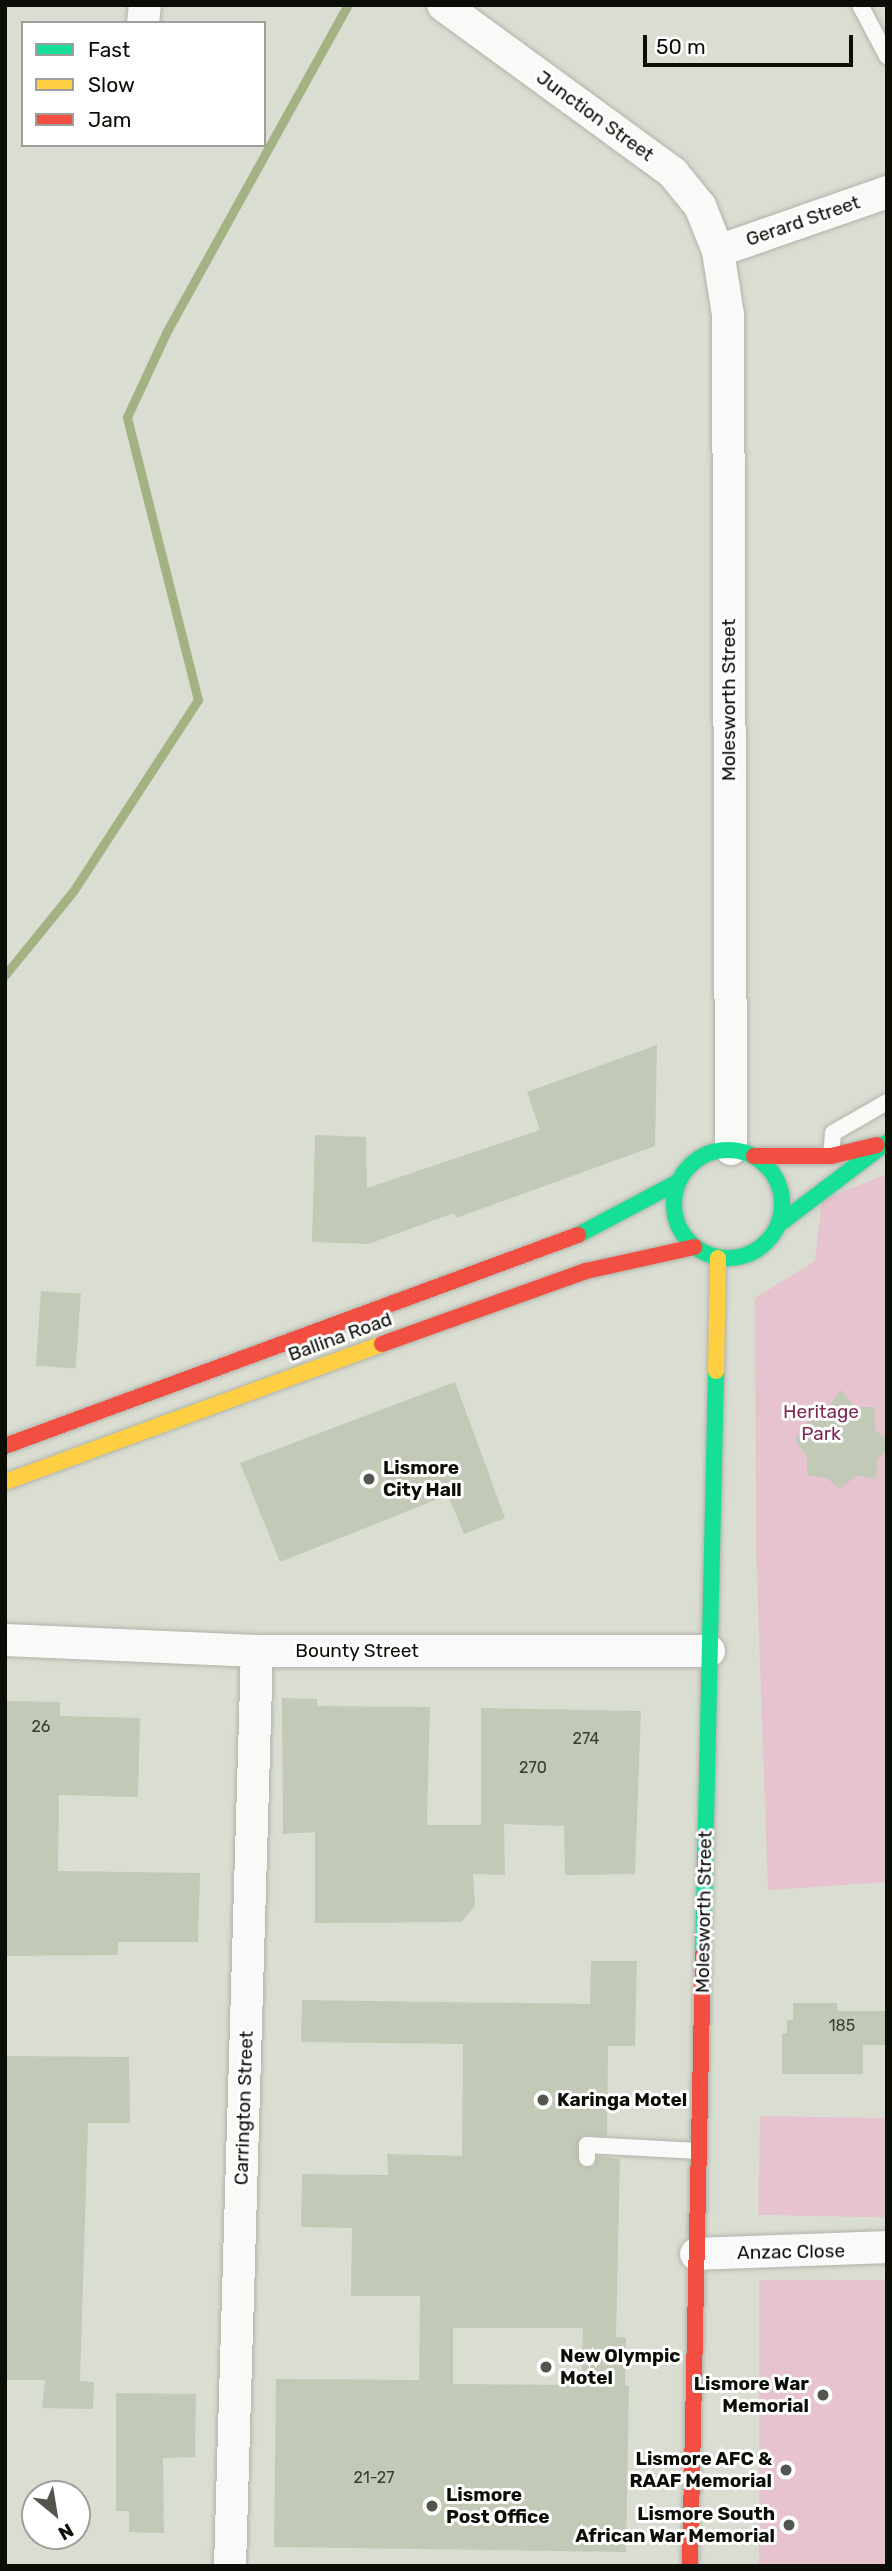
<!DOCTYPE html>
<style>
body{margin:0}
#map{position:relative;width:892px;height:2571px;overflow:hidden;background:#daddd2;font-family:Rubik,sans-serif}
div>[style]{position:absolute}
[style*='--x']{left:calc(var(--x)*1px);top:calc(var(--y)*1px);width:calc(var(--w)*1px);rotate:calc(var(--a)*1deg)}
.green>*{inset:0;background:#e6c3ce;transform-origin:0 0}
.stream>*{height:9px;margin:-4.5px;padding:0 4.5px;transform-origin:4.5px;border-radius:4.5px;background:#a3b282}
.building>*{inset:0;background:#c3c9b7;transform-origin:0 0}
.roads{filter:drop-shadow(0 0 2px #b0b3aa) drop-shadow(0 0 2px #b0b3aa)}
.lane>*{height:16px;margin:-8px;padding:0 8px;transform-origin:8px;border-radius:8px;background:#f9faf8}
.street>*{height:32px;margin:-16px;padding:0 16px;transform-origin:16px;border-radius:16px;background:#f9faf8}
.fast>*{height:16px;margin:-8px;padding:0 8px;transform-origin:8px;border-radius:8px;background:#16e098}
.fast>.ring{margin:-8px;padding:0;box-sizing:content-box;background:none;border:16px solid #16e098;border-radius:50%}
.slow>*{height:16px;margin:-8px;padding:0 8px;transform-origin:8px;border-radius:8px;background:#ffcf43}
.jam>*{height:16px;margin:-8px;padding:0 8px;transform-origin:8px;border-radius:8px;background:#f24e42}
.dots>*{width:19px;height:19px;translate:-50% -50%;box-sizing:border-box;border:4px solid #fff;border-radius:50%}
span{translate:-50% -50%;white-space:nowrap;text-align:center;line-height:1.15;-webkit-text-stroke:6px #fff;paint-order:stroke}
.number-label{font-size:16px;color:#393d33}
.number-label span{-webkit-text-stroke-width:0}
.street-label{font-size:19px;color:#0b0e07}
.park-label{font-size:19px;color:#7c2d57}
.poi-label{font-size:19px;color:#0b0e07;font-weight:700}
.left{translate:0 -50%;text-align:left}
.right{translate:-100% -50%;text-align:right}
.frame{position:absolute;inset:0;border:7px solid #0b0e07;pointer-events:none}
.legend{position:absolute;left:21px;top:21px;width:245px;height:126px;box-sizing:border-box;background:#fff;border:2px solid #9d9f9c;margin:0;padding:9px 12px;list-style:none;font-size:21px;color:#0b0e07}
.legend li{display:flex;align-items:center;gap:14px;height:35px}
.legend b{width:35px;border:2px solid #9d9f9c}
.north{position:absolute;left:21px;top:2480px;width:70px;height:70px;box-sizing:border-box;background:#fff;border:2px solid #9d9f9c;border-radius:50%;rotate:150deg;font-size:19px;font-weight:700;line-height:28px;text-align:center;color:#0b0e07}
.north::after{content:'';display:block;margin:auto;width:24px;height:32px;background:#53564e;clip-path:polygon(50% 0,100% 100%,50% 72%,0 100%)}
.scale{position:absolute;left:643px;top:35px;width:210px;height:32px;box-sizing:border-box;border:4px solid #0b0e07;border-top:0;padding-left:9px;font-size:21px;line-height:24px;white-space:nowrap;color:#0b0e07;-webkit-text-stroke:5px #fff;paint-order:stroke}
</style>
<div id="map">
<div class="green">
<i style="clip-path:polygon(887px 1174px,887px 1882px,768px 1890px,756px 1548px,755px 1298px,815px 1261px,822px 1200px)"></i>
<i style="left:760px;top:2116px;width:127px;height:99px;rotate:1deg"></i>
<i style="left:887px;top:2280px;width:286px;height:128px;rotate:90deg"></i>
</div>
<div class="stream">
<i style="--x:5;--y:975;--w:109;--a:-50.9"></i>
<i style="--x:74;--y:890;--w:227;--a:-56.9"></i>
<i style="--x:198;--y:700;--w:292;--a:-104.1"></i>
<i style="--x:127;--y:417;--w:95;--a:-65.1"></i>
<i style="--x:167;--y:331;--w:373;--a:-61"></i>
</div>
<div class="building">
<i style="clip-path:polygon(657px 1045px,655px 1146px,456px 1218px,454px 1213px,368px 1244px,312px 1242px,315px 1135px,366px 1137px,367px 1188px,540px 1130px,527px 1092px)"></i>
<i style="left:41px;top:1291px;width:40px;height:75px;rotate:4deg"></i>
<i style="clip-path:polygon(455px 1382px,505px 1518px,464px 1534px,448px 1495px,280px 1562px,240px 1463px)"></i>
<i style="clip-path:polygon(841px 1390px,856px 1407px,875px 1407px,875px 1430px,887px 1439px,887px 1450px,878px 1459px,876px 1479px,856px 1476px,840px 1489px,827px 1478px,807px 1475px,807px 1457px,795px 1439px,807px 1428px,809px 1407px,828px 1407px)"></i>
<i style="clip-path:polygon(282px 1698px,317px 1699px,317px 1706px,430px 1707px,427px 1825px,481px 1825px,481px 1708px,641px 1711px,635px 1874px,565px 1875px,564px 1826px,504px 1824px,505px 1875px,473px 1874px,475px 1906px,461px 1922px,315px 1923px,315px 1832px,283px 1834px)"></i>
<i style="clip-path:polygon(5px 1701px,60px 1702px,60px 1716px,140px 1718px,138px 1797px,59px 1795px,58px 1871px,200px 1873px,198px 1942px,118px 1942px,118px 1955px,5px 1956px)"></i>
<i style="clip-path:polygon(evenodd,591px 1961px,637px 1961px,635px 2046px,608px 2046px,607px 2136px,583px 2135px,577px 2145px,582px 2167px,593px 2167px,598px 2156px,620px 2159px,616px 2337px,626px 2338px,625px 2385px,629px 2386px,626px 2552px,274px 2547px,276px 2379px,419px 2380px,420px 2296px,351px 2296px,352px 2228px,301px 2227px,302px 2174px,388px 2175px,387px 2154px,462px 2156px,463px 2044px,301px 2042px,302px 2000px,590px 2004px,591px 1961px,453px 2328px,583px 2328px,581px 2385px,453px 2384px,453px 2328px)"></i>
<i style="clip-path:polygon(793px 2003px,837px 2003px,837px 2011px,887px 2011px,887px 2045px,863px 2045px,863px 2074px,782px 2074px,782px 2034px,787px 2033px,787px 2020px,793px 2020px)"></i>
<i style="clip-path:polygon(5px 2056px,129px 2057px,130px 2123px,88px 2123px,80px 2381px,94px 2382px,93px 2409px,42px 2408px,45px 2380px,5px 2380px)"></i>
<i style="clip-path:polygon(116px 2393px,196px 2394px,195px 2457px,163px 2458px,164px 2533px,129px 2532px,129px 2511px,116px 2511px)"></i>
</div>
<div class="roads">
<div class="lane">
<i style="--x:860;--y:5;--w:58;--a:62.1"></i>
<i style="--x:831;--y:1156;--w:23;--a:-85"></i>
<i style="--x:833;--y:1133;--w:62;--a:-29.9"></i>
<i style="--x:587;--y:2158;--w:13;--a:-90"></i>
<i style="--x:587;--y:2145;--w:111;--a:3.1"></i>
</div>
<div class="street">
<i style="--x:443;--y:5;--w:285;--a:36.1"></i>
<i style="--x:673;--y:173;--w:43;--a:50.7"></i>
<i style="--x:700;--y:206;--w:48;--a:68.2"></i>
<i style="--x:718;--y:251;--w:65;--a:81.1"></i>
<i style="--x:728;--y:315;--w:834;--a:89.79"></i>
<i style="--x:143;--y:23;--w:18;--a:-84"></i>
<i style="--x:718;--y:251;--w:179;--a:-19.2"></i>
<i style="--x:5;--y:1640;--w:252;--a:2.5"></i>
<i style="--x:257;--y:1651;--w:452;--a:0"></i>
<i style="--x:696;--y:2254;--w:191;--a:-2.1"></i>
<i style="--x:230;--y:2566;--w:915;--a:-88.31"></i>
</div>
<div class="fast">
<i class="ring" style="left:674px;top:1150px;width:92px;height:92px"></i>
<i style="--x:779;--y:1224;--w:134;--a:-37.1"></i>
<i style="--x:578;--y:1235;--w:113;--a:-27.9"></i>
<i style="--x:703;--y:1955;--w:584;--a:-88.72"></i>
</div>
<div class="slow">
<i style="--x:716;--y:1371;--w:113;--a:-89"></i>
<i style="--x:5;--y:1482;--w:401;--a:-20.1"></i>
</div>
<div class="jam">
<i style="--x:754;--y:1156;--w:77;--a:0"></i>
<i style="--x:831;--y:1156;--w:47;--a:-13.4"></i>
<i style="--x:382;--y:1344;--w:217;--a:-19.7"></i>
<i style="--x:586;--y:1271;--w:111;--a:-12.5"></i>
<i style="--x:5;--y:1446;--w:611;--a:-20.22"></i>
<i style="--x:690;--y:2566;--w:611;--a:-88.78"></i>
</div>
</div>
<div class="dots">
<i style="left:369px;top:1479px;background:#53564e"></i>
<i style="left:543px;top:2100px;background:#53564e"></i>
<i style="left:546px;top:2367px;background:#53564e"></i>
<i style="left:823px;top:2395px;background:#53564e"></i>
<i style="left:786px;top:2470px;background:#53564e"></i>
<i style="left:432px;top:2506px;background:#53564e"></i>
<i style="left:789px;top:2525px;background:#53564e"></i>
</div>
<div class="number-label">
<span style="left:41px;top:1727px">26</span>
<span style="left:586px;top:1739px">274</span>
<span style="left:533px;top:1768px">270</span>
<span style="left:842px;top:2026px">185</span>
<span style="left:374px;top:2478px">21-27</span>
</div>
<div class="street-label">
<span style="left:595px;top:116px;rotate:36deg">Junction Street</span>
<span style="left:803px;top:221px;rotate:-19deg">Gerard Street</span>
<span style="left:729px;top:700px;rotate:-90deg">Molesworth Street</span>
<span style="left:340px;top:1337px;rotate:-20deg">Ballina Road</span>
<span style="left:357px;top:1651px">Bounty Street</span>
<span style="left:704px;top:1912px;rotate:-89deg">Molesworth Street</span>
<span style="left:244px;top:2108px;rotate:-88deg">Carrington Street</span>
<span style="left:791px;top:2252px;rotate:-1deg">Anzac Close</span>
</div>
<div class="park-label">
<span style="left:821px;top:1423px">Heritage<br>Park</span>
</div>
<div class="poi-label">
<span class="left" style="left:383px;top:1479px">Lismore<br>City Hall</span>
<span class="left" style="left:557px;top:2100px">Karinga Motel</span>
<span class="left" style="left:560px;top:2367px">New Olympic<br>Motel</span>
<span class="right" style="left:809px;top:2395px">Lismore War<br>Memorial</span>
<span class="right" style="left:772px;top:2470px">Lismore AFC &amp;<br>RAAF Memorial</span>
<span class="left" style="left:446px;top:2506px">Lismore<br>Post Office</span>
<span class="right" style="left:775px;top:2525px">Lismore South<br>African War Memorial</span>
</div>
<div class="frame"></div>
<ul class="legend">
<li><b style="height:9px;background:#16e098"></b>Fast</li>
<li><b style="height:9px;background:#ffcf43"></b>Slow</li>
<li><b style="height:9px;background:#f24e42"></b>Jam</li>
</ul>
<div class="north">N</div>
<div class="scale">50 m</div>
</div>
